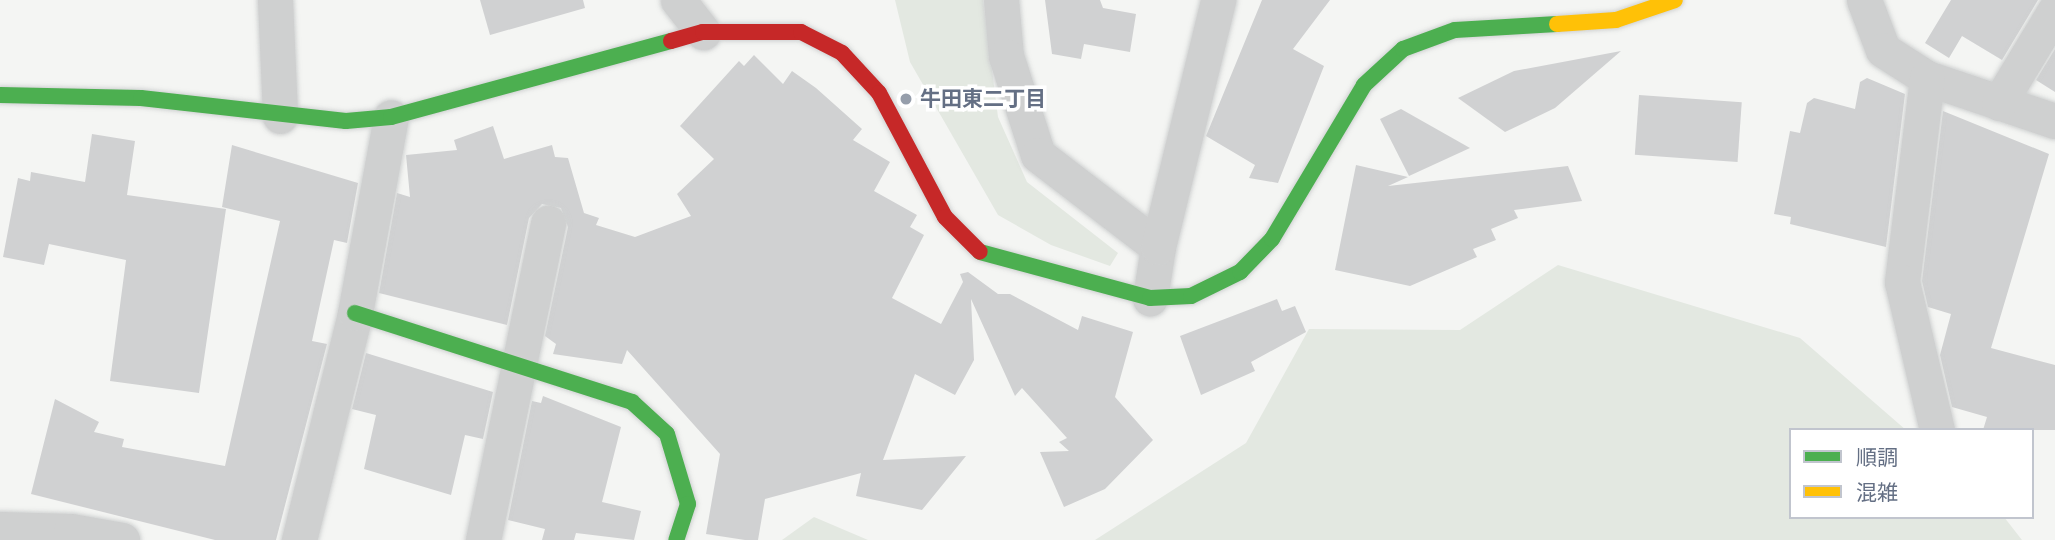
<!DOCTYPE html>
<meta charset="utf-8">
<style>
body{margin:0}
#map{position:relative;width:2055px;height:540px;overflow:hidden;background:#f4f5f3;font-family:"Nunito Sans","Noto Sans JP",sans-serif}
div>[style]{position:absolute}
[style*='--x']{left:calc(var(--x)*1px);top:calc(var(--y)*1px);width:calc(var(--w)*1px);rotate:calc(var(--a)*1deg)}
.green>*{inset:0;background:#e3e8e1}
.building>*{inset:0;background:#d0d1d2;transform-origin:0 0}
.roads{filter:drop-shadow(0 0 2px #d0d2d2) drop-shadow(0 0 2px #d0d2d2)}
.street>*{height:35px;margin:-17.5px;padding:0 17.5px;transform-origin:17.5px;border-radius:17.5px;background:#cfd0d0}
.fast>*{height:16px;margin:-8px;padding:0 8px;transform-origin:8px;border-radius:8px;background:#4caf50}
.slow>*{height:16px;margin:-8px;padding:0 8px;transform-origin:8px;border-radius:8px;background:#ffc107}
.jam>*{height:16px;margin:-8px;padding:0 8px;transform-origin:8px;border-radius:8px;background:#c62828}
.dots>*{width:19px;height:19px;translate:-50% -50%;box-sizing:border-box;border:4px solid #fff;border-radius:50%}
span{translate:-50% -50%;white-space:nowrap;text-align:center;line-height:1.15;-webkit-text-stroke:7px #fff;paint-order:stroke}
.poi-label{font-size:21px;color:#646f84;font-weight:700}
.left{translate:0 -50%;text-align:left}
.legend{position:absolute;left:1789px;top:428px;width:245px;height:91px;box-sizing:border-box;background:#fff;border:2px solid #c1c5ce;margin:0;padding:9px 12px;list-style:none;font-size:21px;color:#646f84}
.legend li{display:flex;align-items:center;gap:14px;height:35px}
.legend b{width:35px;border:2px solid #c1c5ce}
</style>
<div id="map">
<div class="green">
<i style="clip-path:polygon(895px 0,983px 0,998px 117px,1027px 182px,1118px 253px,1110px 266px,1051px 245px,998px 215px,910px 62px)"></i>
<i style="clip-path:polygon(1558px 265px,1800px 338px,1906px 430px,1791px 430px,1791px 517px,2004px 517px,2022px 540px,1095px 540px,1246px 443px,1309px 329px,1460px 330px)"></i>
<i style="clip-path:polygon(814px 517px,868px 540px,782px 540px)"></i>
</div>
<div class="building">
<i style="clip-path:polygon(480px 0,583px 0,585px 8px,490px 35px)"></i>
<i style="clip-path:polygon(1045px 0,1100px 0,1103px 8px,1136px 14px,1130px 52px,1084px 44px,1081px 59px,1052px 54px)"></i>
<i style="clip-path:polygon(1262px 0,1330px 0,1293px 49px,1324px 66px,1278px 183px,1249px 178px,1255px 165px,1206px 136px)"></i>
<i style="clip-path:polygon(1951px 0,2038px 0,2002px 60px,1962px 36px,1949px 58px,1925px 43px)"></i>
<i style="clip-path:polygon(2055px 49px,2055px 92px,2036px 80px)"></i>
<i style="clip-path:polygon(1621px 51px,1555px 108px,1505px 132px,1458px 98px,1514px 71px)"></i>
<i style="clip-path:polygon(754px 55px,783px 84px,792px 71px,816px 88px,862px 129px,853px 140px,890px 162px,874px 191px,917px 215px,910px 227px,924px 235px,892px 298px,941px 324px,963px 282px,960px 274px,968px 272px,998px 294px,1010px 294px,1078px 330px,1082px 316px,1133px 332px,1115px 397px,1153px 440px,1105px 489px,1064px 507px,1040px 452px,1069px 451px,1059px 442px,1067px 438px,1022px 388px,1015px 396px,971px 299px,974px 360px,955px 395px,915px 374px,883px 460px,966px 456px,922px 510px,856px 496px,861px 473px,765px 499px,758px 540px,745px 540px,706px 534px,720px 454px,627px 350px,622px 364px,553px 354px,556px 344px,545px 336px,568px 227px,561px 208px,542px 204px,529px 218px,507px 325px,379px 293px,397px 193px,410px 197px,406px 155px,457px 150px,454px 140px,493px 126px,504px 159px,552px 145px,555px 157px,568px 158px,584px 213px,599px 218px,596px 225px,635px 237px,691px 216px,677px 194px,714px 159px,680px 126px,739px 61px,744px 66px)"></i>
<i style="clip-path:polygon(1867px 78px,1905px 94px,1886px 247px,1790px 224px,1791px 217px,1774px 214px,1790px 131px,1800px 133px,1807px 103px,1814px 98px,1855px 109px,1860px 82px)"></i>
<i style="left:1639px;top:95px;width:103px;height:60px;rotate:4deg"></i>
<i style="clip-path:polygon(1401px 109px,1470px 148px,1409px 176px,1380px 119px)"></i>
<i style="clip-path:polygon(1943px 111px,2049px 154px,1991px 348px,2055px 365px,2055px 430px,1983px 430px,1987px 417px,1952px 407px,1940px 355px,1951px 314px,1928px 307px,1922px 281px)"></i>
<i style="clip-path:polygon(92px 134px,135px 141px,127px 195px,226px 209px,199px 393px,110px 381px,126px 260px,49px 244px,44px 265px,3px 257px,18px 178px,30px 181px,31px 172px,85px 182px)"></i>
<i style="clip-path:polygon(232px 145px,358px 183px,347px 243px,334px 240px,312px 341px,327px 344px,276px 540px,215px 540px,31px 494px,55px 399px,99px 422px,94px 432px,124px 439px,122px 447px,225px 466px,280px 221px,222px 207px)"></i>
<i style="clip-path:polygon(1356px 165px,1408px 177px,1388px 186px,1568px 166px,1582px 201px,1514px 210px,1518px 218px,1491px 229px,1496px 240px,1473px 249px,1477px 257px,1410px 286px,1335px 270px)"></i>
<i style="clip-path:polygon(1277px 299px,1282px 311px,1295px 306px,1306px 332px,1251px 362px,1255px 371px,1201px 395px,1180px 336px)"></i>
<i style="clip-path:polygon(366px 353px,493px 392px,483px 439px,465px 435px,451px 495px,364px 469px,376px 415px,352px 409px)"></i>
<i style="clip-path:polygon(543px 396px,621px 427px,602px 502px,641px 511px,634px 540px,576px 533px,574px 540px,542px 540px,545px 529px,508px 520px,532px 401px,541px 403px)"></i>
</div>
<div class="roads">
<div class="street">
<i style="--x:275;--y:0;--w:116;--a:87.5"></i>
<i style="--x:678;--y:0;--w:41;--a:52"></i>
<i style="--x:1001;--y:0;--w:56;--a:84.9"></i>
<i style="--x:1006;--y:56;--w:104;--a:72.1"></i>
<i style="--x:1038;--y:155;--w:151;--a:37.5"></i>
<i style="--x:1158;--y:247;--w:52;--a:98.9"></i>
<i style="--x:1864;--y:0;--w:53;--a:69.2"></i>
<i style="--x:1883;--y:50;--w:52;--a:32.5"></i>
<i style="--x:1927;--y:78;--w:135;--a:18.6"></i>
<i style="--x:1927;--y:78;--w:206;--a:97"></i>
<i style="--x:1902;--y:282;--w:152;--a:76.7"></i>
<i style="--x:1999;--y:103;--w:109;--a:-58.9"></i>
<i style="--x:1158;--y:247;--w:254;--a:-76.3"></i>
<i style="--x:0;--y:529;--w:71;--a:1.6"></i>
<i style="--x:71;--y:531;--w:52;--a:10"></i>
<i style="--x:299;--y:540;--w:234;--a:-76.1"></i>
<i style="--x:355;--y:313;--w:199;--a:-79.6"></i>
<i style="--x:483;--y:540;--w:324;--a:-78.4"></i>
</div>
<div class="fast">
<i style="--x:0;--y:95;--w:141;--a:1.2"></i>
<i style="--x:141;--y:98;--w:206;--a:6.4"></i>
<i style="--x:346;--y:121;--w:45;--a:-5.1"></i>
<i style="--x:391;--y:117;--w:290;--a:-15.2"></i>
<i style="--x:980;--y:252;--w:176;--a:15.1"></i>
<i style="--x:1150;--y:298;--w:41;--a:-2.8"></i>
<i style="--x:1191;--y:296;--w:55;--a:-26.1"></i>
<i style="--x:1240;--y:272;--w:46;--a:-45.9"></i>
<i style="--x:1272;--y:239;--w:179;--a:-59.1"></i>
<i style="--x:1364;--y:85;--w:53;--a:-42.7"></i>
<i style="--x:1403;--y:49;--w:55;--a:-20.1"></i>
<i style="--x:1455;--y:30;--w:102;--a:-3.4"></i>
<i style="--x:355;--y:313;--w:291;--a:17.8"></i>
<i style="--x:632;--y:402;--w:47;--a:42.4"></i>
<i style="--x:667;--y:434;--w:73;--a:73.3"></i>
<i style="--x:688;--y:504;--w:38;--a:108"></i>
</div>
<div class="slow">
<i style="--x:1557;--y:24;--w:59;--a:-3.9"></i>
<i style="--x:1616;--y:20;--w:62;--a:-18.7"></i>
</div>
<div class="jam">
<i style="--x:671;--y:41;--w:33;--a:-16"></i>
<i style="--x:703;--y:32;--w:98;--a:0"></i>
<i style="--x:801;--y:32;--w:46;--a:27.1"></i>
<i style="--x:842;--y:53;--w:54;--a:47.2"></i>
<i style="--x:879;--y:93;--w:140;--a:62"></i>
<i style="--x:945;--y:217;--w:49;--a:45"></i>
</div>
</div>
<div class="dots">
<i style="left:906px;top:99px;background:#969eab"></i>
</div>
<div class="poi-label">
<span class="left" style="left:920px;top:99px">牛田東二丁目</span>
</div>
<ul class="legend">
<li><b style="height:9px;background:#4caf50"></b>順調</li>
<li><b style="height:9px;background:#ffc107"></b>混雑</li>
</ul>
</div>
